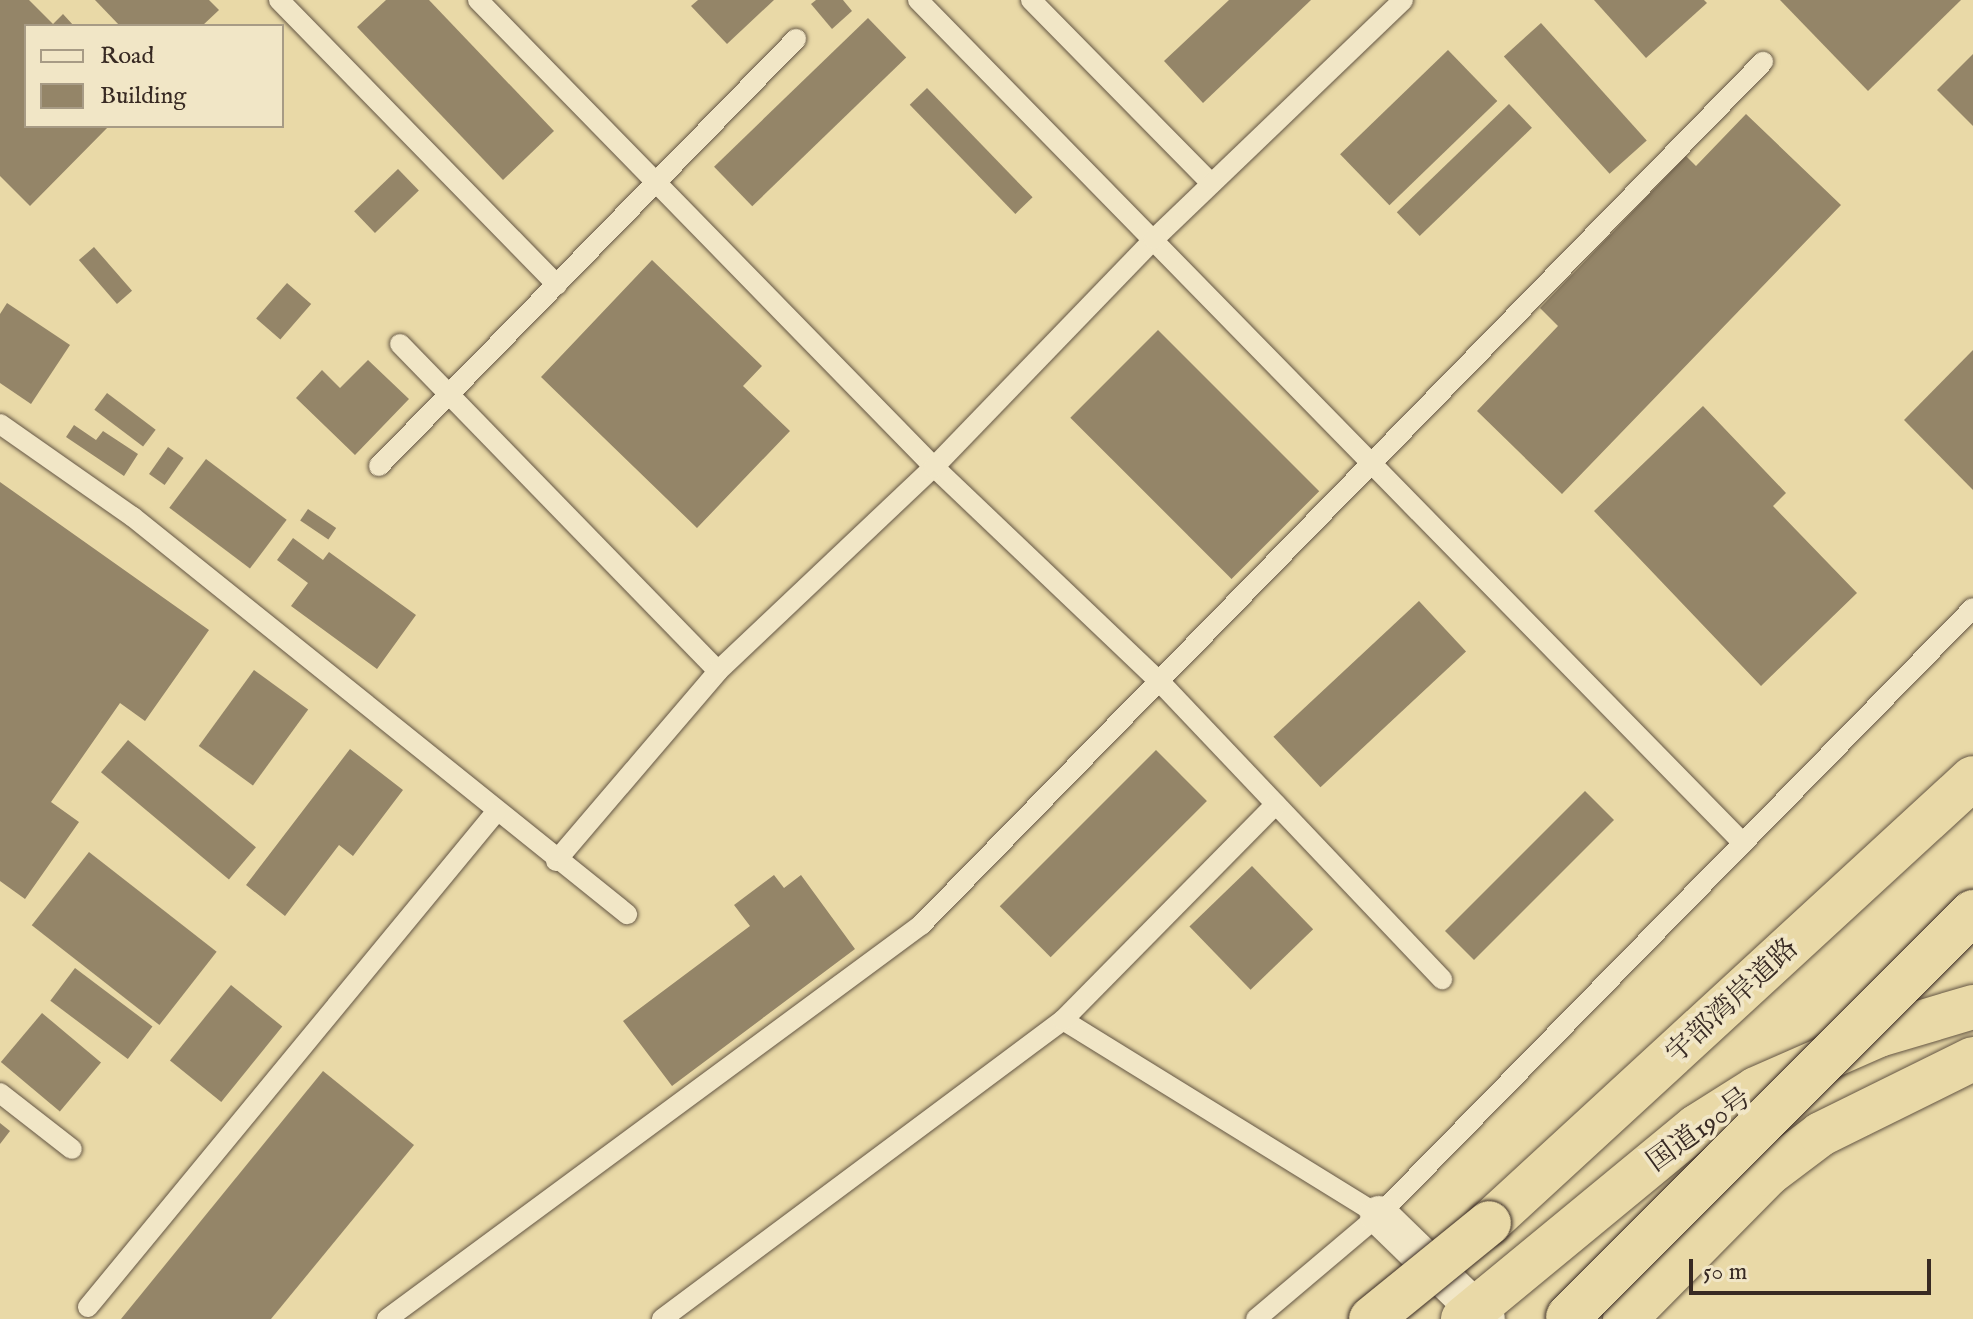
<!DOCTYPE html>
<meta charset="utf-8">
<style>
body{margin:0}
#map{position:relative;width:1973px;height:1319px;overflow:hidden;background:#e9d9a7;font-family:"IM FELL English","Noto Serif JP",serif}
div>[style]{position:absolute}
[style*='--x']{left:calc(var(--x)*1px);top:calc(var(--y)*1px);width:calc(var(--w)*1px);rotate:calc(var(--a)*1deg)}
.building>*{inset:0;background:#948568;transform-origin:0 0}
.roads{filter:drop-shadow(0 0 2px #645644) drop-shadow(0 0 2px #645644)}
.lane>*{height:20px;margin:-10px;padding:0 10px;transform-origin:10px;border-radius:10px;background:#f1e6c6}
.street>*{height:38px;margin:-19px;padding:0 19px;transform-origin:19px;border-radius:19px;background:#f1e6c6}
.highway>*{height:44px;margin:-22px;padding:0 22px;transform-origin:22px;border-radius:22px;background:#e9d9a7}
.bridges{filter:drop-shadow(0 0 2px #382a23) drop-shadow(0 0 2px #382a23)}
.highway-bridge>*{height:44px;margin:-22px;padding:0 22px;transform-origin:22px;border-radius:22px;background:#e9d9a7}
span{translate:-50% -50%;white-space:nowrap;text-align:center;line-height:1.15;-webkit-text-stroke:8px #f1e6c6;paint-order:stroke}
.street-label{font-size:28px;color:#382a23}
.legend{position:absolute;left:24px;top:24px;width:260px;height:104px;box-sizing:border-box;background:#f1e6c6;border:2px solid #a79b85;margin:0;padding:10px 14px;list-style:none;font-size:24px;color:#382a23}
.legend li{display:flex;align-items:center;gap:16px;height:40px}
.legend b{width:40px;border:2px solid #a79b85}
.scale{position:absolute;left:1689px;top:1259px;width:242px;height:36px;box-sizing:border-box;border:4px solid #382a23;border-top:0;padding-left:10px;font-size:24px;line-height:28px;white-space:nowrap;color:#382a23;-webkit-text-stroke:6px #f1e6c6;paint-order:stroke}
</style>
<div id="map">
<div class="building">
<i style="clip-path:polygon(0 0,29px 0,53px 24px,63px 14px,74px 26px,26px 26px,26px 126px,109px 126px,30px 206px,0 176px)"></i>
<i style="clip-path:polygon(95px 0,209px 0,219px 10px,202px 26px,120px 26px)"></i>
<i style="clip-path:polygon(386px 0,429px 0,554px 131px,503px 180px,357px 27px)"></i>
<i style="clip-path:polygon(698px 0,774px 0,727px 44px,691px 6px)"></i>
<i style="clip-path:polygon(816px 0,843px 0,852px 11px,832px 29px,811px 4px)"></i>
<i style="clip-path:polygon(1229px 0,1311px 0,1203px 103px,1164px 61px)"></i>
<i style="clip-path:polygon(1594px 0,1704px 0,1707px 3px,1646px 58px)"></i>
<i style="clip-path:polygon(1780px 0,1961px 0,1868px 91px)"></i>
<i style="left:868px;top:18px;width:55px;height:214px;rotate:46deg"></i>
<i style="left:1541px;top:23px;width:158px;height:50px;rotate:48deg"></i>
<i style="left:1448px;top:50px;width:71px;height:150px;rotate:46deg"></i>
<i style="clip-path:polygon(1973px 54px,1973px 126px,1937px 90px)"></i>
<i style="left:927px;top:88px;width:152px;height:24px;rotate:46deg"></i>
<i style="left:1509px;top:104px;width:33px;height:156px;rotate:46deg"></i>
<i style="clip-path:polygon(1746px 114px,1841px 205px,1562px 494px,1477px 411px,1558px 326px,1540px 308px,1686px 156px,1696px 166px)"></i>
<i style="left:398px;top:169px;width:30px;height:61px;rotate:46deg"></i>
<i style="left:94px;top:247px;width:58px;height:20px;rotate:49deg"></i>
<i style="clip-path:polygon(652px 260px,762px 366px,743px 386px,790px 431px,697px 528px,541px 377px)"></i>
<i style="left:287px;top:283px;width:32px;height:47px;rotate:41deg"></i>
<i style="clip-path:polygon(7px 303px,70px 345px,31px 404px,0 383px,0 314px)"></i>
<i style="left:1158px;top:330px;width:228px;height:124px;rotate:45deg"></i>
<i style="clip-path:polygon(1973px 350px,1973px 490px,1904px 420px)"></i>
<i style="clip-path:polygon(368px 360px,409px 399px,355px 455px,296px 398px,322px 370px,340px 388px)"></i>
<i style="left:107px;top:393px;width:61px;height:21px;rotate:37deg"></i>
<i style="clip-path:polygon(1703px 406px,1786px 493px,1773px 506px,1857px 593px,1761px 686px,1594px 511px)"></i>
<i style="clip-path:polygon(74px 425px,96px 440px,103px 431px,138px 454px,124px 476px,66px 437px)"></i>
<i style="left:168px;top:447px;width:19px;height:33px;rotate:35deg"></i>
<i style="left:206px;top:459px;width:101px;height:61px;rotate:37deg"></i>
<i style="clip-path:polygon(0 482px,209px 630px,145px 721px,120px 703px,51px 802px,79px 822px,25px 899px,0 881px)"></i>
<i style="left:308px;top:509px;width:34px;height:14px;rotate:34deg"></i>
<i style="clip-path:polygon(293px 538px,323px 560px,329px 552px,416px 615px,377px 669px,291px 606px,308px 583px,277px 560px)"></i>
<i style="left:1419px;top:601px;width:69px;height:199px;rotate:47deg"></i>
<i style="left:254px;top:670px;width:67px;height:94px;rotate:36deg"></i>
<i style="left:128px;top:740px;width:167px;height:42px;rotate:40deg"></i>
<i style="clip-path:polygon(350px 749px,403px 790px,353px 856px,339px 845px,285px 916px,246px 885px)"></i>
<i style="left:1156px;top:750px;width:72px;height:221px;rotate:45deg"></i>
<i style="left:1585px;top:791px;width:41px;height:198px;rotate:45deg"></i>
<i style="left:89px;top:852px;width:162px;height:93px;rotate:38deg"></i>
<i style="left:1252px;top:866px;width:88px;height:87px;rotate:46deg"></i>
<i style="clip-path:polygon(774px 875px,784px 888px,801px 875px,855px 949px,672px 1086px,623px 1021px,750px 926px,734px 905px)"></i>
<i style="left:75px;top:968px;width:97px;height:41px;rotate:37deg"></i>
<i style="left:231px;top:985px;width:66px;height:97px;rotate:39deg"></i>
<i style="left:42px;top:1013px;width:77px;height:64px;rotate:40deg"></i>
<i style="clip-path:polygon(323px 1071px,414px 1145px,271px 1319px,121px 1319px)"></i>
<i style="clip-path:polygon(0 1123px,10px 1131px,0 1144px)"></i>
</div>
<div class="roads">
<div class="lane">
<i style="--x:279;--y:0;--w:398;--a:45.7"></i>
<i style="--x:478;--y:0;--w:653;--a:45.68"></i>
<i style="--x:934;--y:467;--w:312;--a:43.6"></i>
<i style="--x:1160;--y:682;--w:410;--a:46.5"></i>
<i style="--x:918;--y:0;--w:1177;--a:45.62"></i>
<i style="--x:1031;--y:0;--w:257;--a:45.5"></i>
<i style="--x:400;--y:344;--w:456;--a:45.8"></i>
<i style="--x:718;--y:671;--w:297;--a:-43.4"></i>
<i style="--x:934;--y:467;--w:317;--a:-46"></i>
<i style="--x:1154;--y:239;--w:345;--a:-43.8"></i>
<i style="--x:0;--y:424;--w:162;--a:35"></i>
<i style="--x:133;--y:517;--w:634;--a:38.79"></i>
<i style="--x:379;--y:466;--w:597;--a:-45.68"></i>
<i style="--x:556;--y:861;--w:250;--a:-49.5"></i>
<i style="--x:1063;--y:1020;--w:371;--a:31.7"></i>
<i style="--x:0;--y:1093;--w:91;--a:37.9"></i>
<i style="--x:88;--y:1307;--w:641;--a:-50.5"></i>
<i style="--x:387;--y:1319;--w:664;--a:-36.42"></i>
<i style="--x:921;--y:925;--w:1206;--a:-45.71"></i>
<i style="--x:662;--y:1319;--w:500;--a:-36.71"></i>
<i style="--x:1063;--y:1020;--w:303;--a:-45.4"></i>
<i style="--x:1256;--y:1319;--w:161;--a:-40.2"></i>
<i style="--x:1379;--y:1215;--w:849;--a:-45.62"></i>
</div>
<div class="street">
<i style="--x:1379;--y:1215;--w:149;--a:44.2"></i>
</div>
<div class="highway">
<i style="--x:1489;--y:1223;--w:657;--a:-42.6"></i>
<i style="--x:1463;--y:1319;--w:302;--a:-39.5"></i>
<i style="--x:1696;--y:1127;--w:71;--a:-32.3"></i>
<i style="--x:1756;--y:1089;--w:134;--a:-23.7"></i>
<i style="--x:1879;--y:1035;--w:98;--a:-16.6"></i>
<i style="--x:1625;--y:1319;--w:204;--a:-45.4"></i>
<i style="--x:1768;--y:1174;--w:66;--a:-37"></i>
<i style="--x:1821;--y:1134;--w:169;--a:-26.3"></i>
</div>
</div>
<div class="bridges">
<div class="highway-bridge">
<i style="--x:1568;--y:1317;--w:573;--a:-45"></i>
<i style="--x:1371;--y:1319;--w:152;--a:-39.1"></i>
</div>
</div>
<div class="street-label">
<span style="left:1733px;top:1002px;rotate:-43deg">宇部湾岸道路</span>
<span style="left:1700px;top:1131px;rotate:-36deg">国道190号</span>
</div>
<ul class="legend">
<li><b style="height:10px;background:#f1e6c6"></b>Road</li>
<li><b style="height:22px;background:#948568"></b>Building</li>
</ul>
<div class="scale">50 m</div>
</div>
